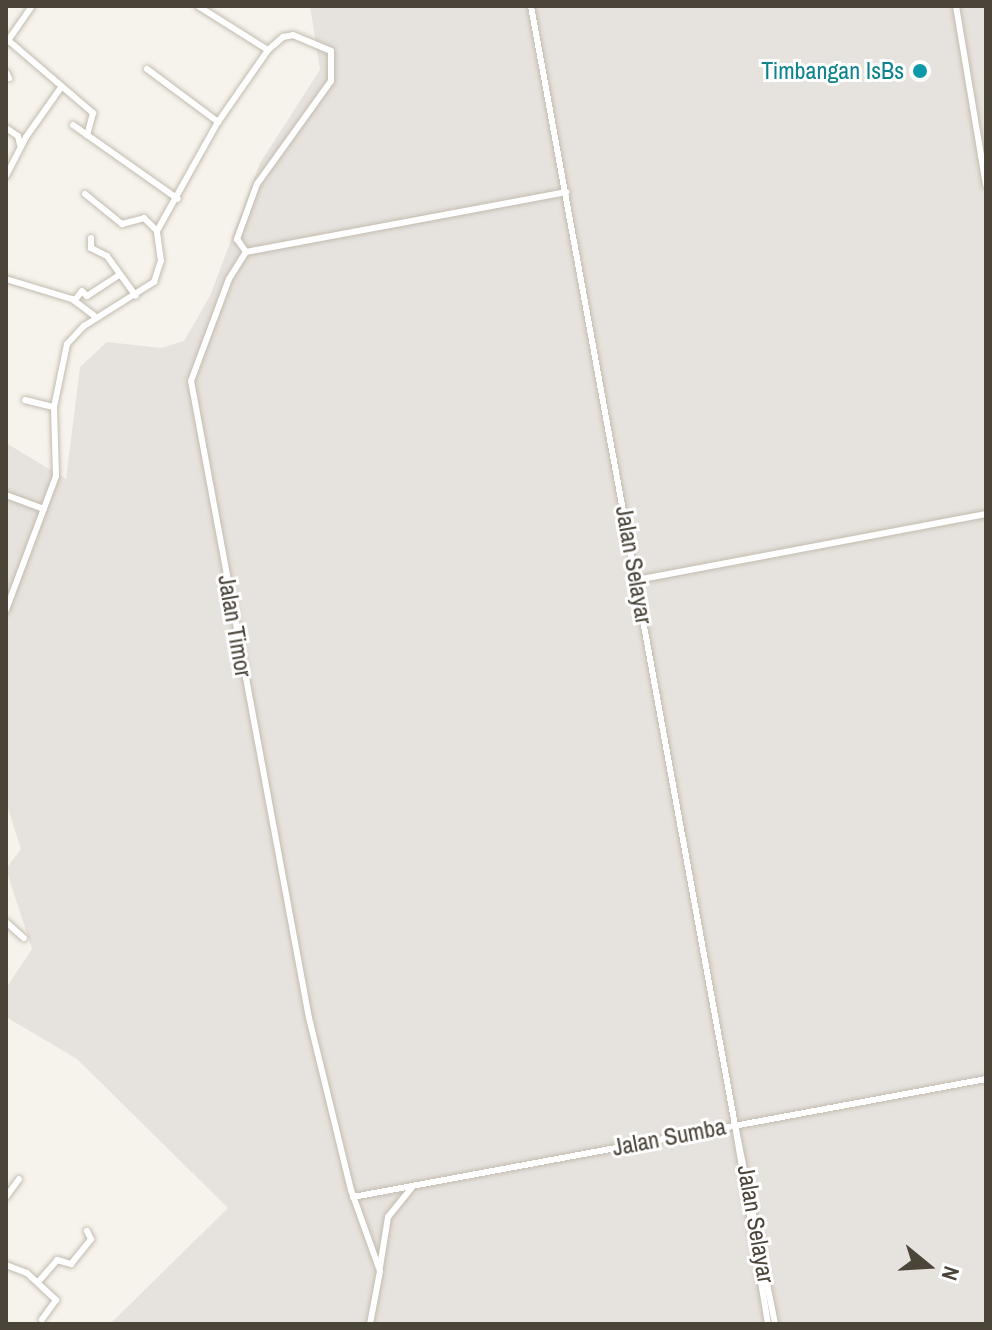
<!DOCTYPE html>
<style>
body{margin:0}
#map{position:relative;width:992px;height:1330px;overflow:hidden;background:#f6f3ec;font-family:"Archivo Narrow",sans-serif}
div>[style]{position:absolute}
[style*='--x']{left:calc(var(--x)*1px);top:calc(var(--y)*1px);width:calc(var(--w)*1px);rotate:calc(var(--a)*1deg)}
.industrial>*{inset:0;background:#e6e2dd}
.roads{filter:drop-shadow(0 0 2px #c2bbae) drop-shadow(0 0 2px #c2bbae)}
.minor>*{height:6px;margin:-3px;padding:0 3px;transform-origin:3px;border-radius:3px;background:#fff}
.dots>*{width:22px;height:22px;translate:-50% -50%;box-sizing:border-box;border:4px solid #fff;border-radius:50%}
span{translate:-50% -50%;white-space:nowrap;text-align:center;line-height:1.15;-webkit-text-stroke:6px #fff;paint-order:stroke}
.culture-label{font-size:24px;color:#0d838f}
.right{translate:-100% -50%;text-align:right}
.street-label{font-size:24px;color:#4b4439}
.frame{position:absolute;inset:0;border:8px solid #4b4439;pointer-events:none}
.north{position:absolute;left:888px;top:1226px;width:80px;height:80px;-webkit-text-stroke:6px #fff;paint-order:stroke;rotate:108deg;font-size:22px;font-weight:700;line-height:32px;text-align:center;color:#4b4439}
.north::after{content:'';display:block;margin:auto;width:28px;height:36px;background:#4b4439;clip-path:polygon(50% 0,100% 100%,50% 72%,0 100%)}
</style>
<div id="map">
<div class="industrial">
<i style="clip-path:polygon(310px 6px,986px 6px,986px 1324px,110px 1324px,228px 1208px,77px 1059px,6px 1017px,6px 988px,32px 949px,6px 869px,21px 849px,6px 802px,6px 443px,66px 479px,80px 367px,107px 342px,161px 348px,184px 341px,210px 296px,260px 163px,320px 70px)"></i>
</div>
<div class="roads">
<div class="minor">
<i style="--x:198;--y:6;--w:83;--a:32.2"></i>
<i style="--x:531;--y:6;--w:1137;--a:79.67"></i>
<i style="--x:956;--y:6;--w:181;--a:80.5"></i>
<i style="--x:9;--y:41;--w:111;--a:40.6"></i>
<i style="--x:93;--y:113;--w:23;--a:105"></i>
<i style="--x:7;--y:42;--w:44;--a:-55.2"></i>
<i style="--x:147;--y:69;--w:89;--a:36.7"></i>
<i style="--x:6;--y:72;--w:7;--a:63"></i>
<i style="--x:73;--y:125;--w:128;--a:35.2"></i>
<i style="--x:6;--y:128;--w:14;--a:34"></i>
<i style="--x:18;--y:136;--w:9;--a:77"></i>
<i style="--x:6;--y:176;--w:44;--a:-62.9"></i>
<i style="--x:26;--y:137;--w:59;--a:-54.7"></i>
<i style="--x:85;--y:194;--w:48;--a:39"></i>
<i style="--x:122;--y:224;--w:23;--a:-15"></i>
<i style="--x:144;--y:218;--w:18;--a:45"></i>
<i style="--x:91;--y:238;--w:10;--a:90"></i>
<i style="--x:91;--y:248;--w:18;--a:27"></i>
<i style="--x:107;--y:256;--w:49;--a:54.1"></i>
<i style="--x:6;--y:279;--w:69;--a:16.9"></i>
<i style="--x:72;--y:299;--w:31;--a:37"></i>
<i style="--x:75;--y:300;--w:11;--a:-52"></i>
<i style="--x:82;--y:291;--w:7;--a:45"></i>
<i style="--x:87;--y:296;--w:37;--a:-33"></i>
<i style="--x:25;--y:400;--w:30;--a:14"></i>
<i style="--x:6;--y:495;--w:40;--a:20.2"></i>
<i style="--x:637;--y:580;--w:355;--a:-10.7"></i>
<i style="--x:6;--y:610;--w:143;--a:-69.5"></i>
<i style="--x:56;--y:476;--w:69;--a:-91.7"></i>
<i style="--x:54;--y:407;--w:64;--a:-78.3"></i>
<i style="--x:67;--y:344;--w:25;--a:-47"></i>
<i style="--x:84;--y:326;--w:83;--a:-32.2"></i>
<i style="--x:154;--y:282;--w:22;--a:-72"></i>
<i style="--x:161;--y:261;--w:30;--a:-98"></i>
<i style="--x:157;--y:231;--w:125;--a:-60.8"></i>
<i style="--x:218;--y:122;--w:88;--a:-55.2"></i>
<i style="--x:268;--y:50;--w:20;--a:-41"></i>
<i style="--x:283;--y:37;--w:10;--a:-11"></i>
<i style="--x:293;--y:35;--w:41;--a:22.8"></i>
<i style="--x:331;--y:51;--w:30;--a:90"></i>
<i style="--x:331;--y:81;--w:127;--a:125.7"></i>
<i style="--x:257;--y:184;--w:59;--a:110"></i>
<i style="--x:237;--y:239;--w:16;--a:55"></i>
<i style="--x:6;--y:922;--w:24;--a:42"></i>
<i style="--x:6;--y:1197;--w:22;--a:-54"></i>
<i style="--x:353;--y:1197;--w:644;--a:-10.56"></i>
<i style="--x:6;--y:1265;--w:22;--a:21"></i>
<i style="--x:27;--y:1273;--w:40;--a:43"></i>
<i style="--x:56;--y:1300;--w:24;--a:126"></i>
<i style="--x:380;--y:1267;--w:51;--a:-80.9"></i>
<i style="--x:388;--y:1217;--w:38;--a:-51"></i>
<i style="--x:39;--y:1281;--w:28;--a:-49"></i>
<i style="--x:57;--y:1260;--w:15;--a:16"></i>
<i style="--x:71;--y:1264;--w:32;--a:-51"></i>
<i style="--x:91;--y:1239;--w:9;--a:-117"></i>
<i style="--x:370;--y:1324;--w:54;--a:-79.3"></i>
<i style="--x:380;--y:1271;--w:86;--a:-109.7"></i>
<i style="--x:351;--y:1190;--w:177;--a:-103.7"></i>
<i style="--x:309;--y:1018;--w:648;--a:-100.49"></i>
<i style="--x:191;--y:381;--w:109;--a:-69.6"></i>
<i style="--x:229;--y:279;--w:32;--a:-58"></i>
<i style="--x:246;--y:252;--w:326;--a:-10.6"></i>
<i style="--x:768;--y:1324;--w:202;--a:-99.4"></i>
<i style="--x:735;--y:1125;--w:203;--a:78.6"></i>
</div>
</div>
<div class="dots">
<i style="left:920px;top:71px;background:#0f9aa8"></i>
</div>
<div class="culture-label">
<span class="right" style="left:904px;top:71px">Timbangan IsBs</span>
</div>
<div class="street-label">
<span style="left:634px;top:565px;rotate:80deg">Jalan Selayar</span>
<span style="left:235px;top:626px;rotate:80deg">Jalan Timor</span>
<span style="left:669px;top:1137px;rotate:-11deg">Jalan Sumba</span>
<span style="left:756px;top:1224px;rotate:80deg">Jalan Selayar</span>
</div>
<div class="frame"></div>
<div class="north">N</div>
</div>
